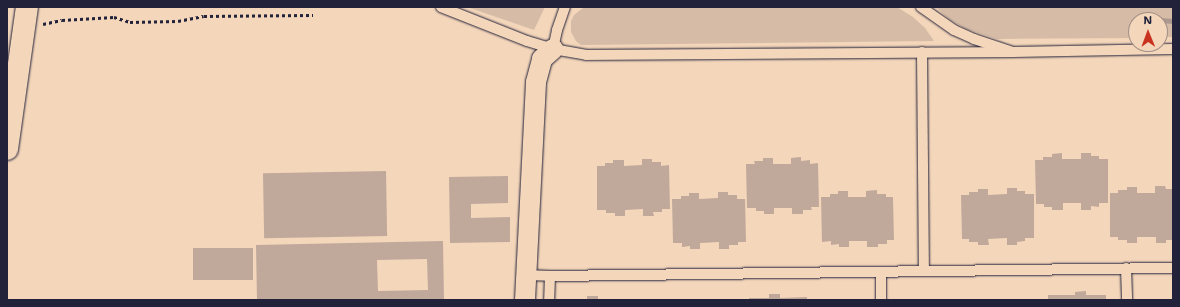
<!DOCTYPE html>
<style>
body{margin:0}
#map{position:relative;width:1180px;height:307px;overflow:hidden;background:#f4d6ba;font-family:"Shantell Sans",sans-serif}
div>[style]{position:absolute}
[style*='--x']{left:calc(var(--x)*1px);top:calc(var(--y)*1px);width:calc(var(--w)*1px);rotate:calc(var(--a)*1deg)}
.green>*{inset:0;background:#d6bca7}
.stream>*{height:5px;margin:-2.5px;padding:0 2.5px;transform-origin:2.5px;border-radius:2.5px;background:#ac988f}
.building>*{inset:0;background:#c0a99b;transform-origin:0 0}
.path>*{height:2.5px;margin-top:-1.25px;transform-origin:0;background:repeating-linear-gradient(90deg,#22223b 0 3px,transparent 0 6px)}
.roads{filter:drop-shadow(0 0 1px #22223b) drop-shadow(0 0 1px #22223b)}
.lane>*{height:10px;margin:-5px;padding:0 5px;transform-origin:5px;border-radius:5px;background:#f4d6ba}
.street>*{height:20px;margin:-10px;padding:0 10px;transform-origin:10px;border-radius:10px;background:#f4d6ba}
.secondary>*{height:22px;margin:-11px;padding:0 11px;transform-origin:11px;border-radius:11px;background:#f4d6ba}
span{translate:-50% -50%;white-space:nowrap;text-align:center;line-height:1.15;-webkit-text-stroke:4px #f4d6ba;paint-order:stroke}
.frame{position:absolute;inset:0;border:8px solid #22223b;pointer-events:none}
.north{position:absolute;left:1128px;top:12px;width:40px;height:40px;box-sizing:border-box;background:#f4d6ba;border:1px solid #a08e87;border-radius:50%;rotate:359deg;font-size:11px;font-weight:700;line-height:16px;text-align:center;color:#22223b}
.north::after{content:'';display:block;margin:auto;width:14px;height:18px;background:#c8321e;clip-path:polygon(50% 0,100% 100%,50% 72%,0 100%)}
</style>
<div id="map">
<div class="green">
<i style="clip-path:polygon(467px 7px,545px 7px,534px 30px)"></i>
<i style="clip-path:polygon(638px 7px,897px 7px,913px 17px,925px 28px,934px 41px,581px 45px,576px 41px,571px 32px,571px 21px,574px 15px,583px 8px)"></i>
<i style="clip-path:polygon(936px 7px,1173px 7px,1173px 37px,1160px 37px,1160px 20px,1136px 20px,1136px 38px,997px 39px,966px 29px,949px 19px)"></i>
</div>
<div class="stream">
<i style="--x:1138;--y:20;--w:3;--a:0"></i>
<i style="--x:1160;--y:20;--w:13;--a:4"></i>
</div>
<div class="building">
<i style="clip-path:polygon(1062px 153px,1062px 159px,1081px 159px,1081px 153px,1091px 153px,1091px 156px,1099px 156px,1099px 159px,1108px 159px,1108px 203px,1099px 203px,1099px 207px,1091px 206px,1091px 210px,1081px 210px,1081px 203px,1063px 203px,1063px 210px,1052px 210px,1052px 207px,1044px 207px,1044px 204px,1036px 204px,1035px 160px,1043px 160px,1043px 157px,1052px 157px,1052px 154px)"></i>
<i style="clip-path:polygon(801px 157px,801px 161px,810px 160px,810px 164px,818px 163px,819px 207px,811px 207px,812px 210px,803px 210px,803px 214px,792px 214px,792px 208px,774px 208px,774px 214px,764px 214px,764px 211px,756px 211px,756px 208px,747px 208px,746px 164px,755px 164px,754px 161px,763px 161px,763px 158px,773px 158px,773px 164px,791px 164px,791px 158px)"></i>
<i style="clip-path:polygon(642px 159px,652px 159px,652px 162px,661px 162px,661px 166px,669px 165px,670px 209px,662px 209px,662px 212px,653px 212px,654px 216px,643px 216px,643px 209px,625px 210px,625px 216px,615px 216px,615px 213px,606px 213px,606px 210px,597px 210px,597px 166px,605px 166px,605px 163px,613px 163px,613px 160px,624px 160px,624px 166px,642px 165px)"></i>
<i style="left:386px;top:171px;width:65px;height:123px;rotate:89deg"></i>
<i style="clip-path:polygon(508px 176px,508px 203px,471px 204px,471px 218px,510px 217px,510px 242px,450px 243px,449px 177px)"></i>
<i style="clip-path:polygon(1155px 186px,1165px 186px,1166px 189px,1173px 189px,1173px 240px,1166px 240px,1166px 243px,1156px 243px,1156px 237px,1137px 237px,1137px 243px,1127px 243px,1127px 240px,1118px 240px,1118px 237px,1110px 237px,1110px 193px,1118px 193px,1118px 190px,1127px 190px,1127px 187px,1137px 187px,1137px 193px,1155px 193px)"></i>
<i style="clip-path:polygon(1007px 188px,1017px 188px,1017px 191px,1025px 191px,1025px 194px,1034px 194px,1034px 238px,1025px 238px,1025px 241px,1017px 242px,1017px 245px,1007px 245px,1007px 238px,988px 239px,989px 245px,978px 245px,978px 242px,969px 242px,969px 239px,962px 239px,961px 195px,969px 195px,969px 192px,978px 192px,978px 189px,988px 189px,988px 195px,1007px 194px)"></i>
<i style="clip-path:polygon(877px 190px,877px 194px,886px 194px,886px 197px,893px 197px,894px 240px,887px 240px,887px 244px,878px 244px,878px 247px,867px 247px,867px 241px,849px 241px,849px 247px,839px 247px,839px 244px,831px 245px,831px 241px,822px 242px,821px 197px,830px 197px,830px 194px,838px 194px,838px 191px,848px 191px,848px 197px,866px 197px,866px 191px)"></i>
<i style="clip-path:polygon(718px 192px,728px 192px,728px 195px,737px 195px,737px 199px,745px 199px,746px 242px,738px 242px,738px 245px,729px 245px,729px 249px,719px 249px,719px 242px,700px 243px,700px 249px,690px 249px,690px 246px,682px 247px,682px 243px,673px 243px,672px 199px,681px 199px,681px 196px,689px 196px,689px 193px,699px 193px,699px 199px,718px 198px)"></i>
<i style="clip-path:polygon(evenodd,443px 241px,444px 300px,257px 300px,256px 245px,443px 241px,427px 259px,428px 290px,378px 291px,377px 260px,427px 259px)"></i>
<i style="left:253px;top:248px;width:32px;height:60px;rotate:90deg"></i>
<i style="clip-path:polygon(1086px 291px,1086px 295px,1106px 295px,1106px 300px,1048px 300px,1048px 295px,1075px 295px,1075px 292px)"></i>
<i style="clip-path:polygon(769px 294px,780px 294px,780px 298px,807px 297px,807px 300px,749px 300px,749px 298px,769px 298px)"></i>
<i style="left:587px;top:296px;width:11px;height:4px"></i>
</div>
<div class="path">
<i style="--x:43;--y:24;--w:19;--a:-12"></i>
<i style="--x:62;--y:20;--w:52;--a:-3.3"></i>
<i style="--x:114;--y:17;--w:17;--a:17"></i>
<i style="--x:130;--y:22;--w:48;--a:-1.2"></i>
<i style="--x:178;--y:21;--w:26;--a:-11"></i>
<i style="--x:204;--y:16;--w:109;--a:-0.5"></i>
</div>
<div class="roads">
<div class="lane">
<i style="--x:441;--y:7;--w:92;--a:21.6"></i>
<i style="--x:527;--y:41;--w:27;--a:17"></i>
<i style="--x:553;--y:49;--w:34;--a:10"></i>
<i style="--x:586;--y:55;--w:427;--a:-0.4"></i>
<i style="--x:921;--y:7;--w:40;--a:34.9"></i>
<i style="--x:954;--y:30;--w:22;--a:24"></i>
<i style="--x:974;--y:39;--w:41;--a:18.4"></i>
<i style="--x:1013;--y:52;--w:160;--a:-1.1"></i>
<i style="--x:553;--y:49;--w:19;--a:-78"></i>
<i style="--x:557;--y:30;--w:24;--a:-71"></i>
<i style="--x:922;--y:52;--w:219;--a:89.5"></i>
<i style="--x:1126;--y:268;--w:32;--a:88"></i>
<i style="--x:881;--y:272;--w:28;--a:90"></i>
<i style="--x:525;--y:275;--w:25;--a:2"></i>
<i style="--x:550;--y:276;--w:24;--a:92"></i>
<i style="--x:550;--y:276;--w:623;--a:-0.74"></i>
</div>
<div class="street">
<i style="--x:525;--y:300;--w:218;--a:-87.1"></i>
<i style="--x:536;--y:82;--w:24;--a:-75"></i>
<i style="--x:542;--y:59;--w:15;--a:-42"></i>
</div>
<div class="secondary">
<i style="--x:7;--y:149;--w:143;--a:-82"></i>
</div>
</div>
<div class="frame"></div>
<div class="north">N</div>
</div>
